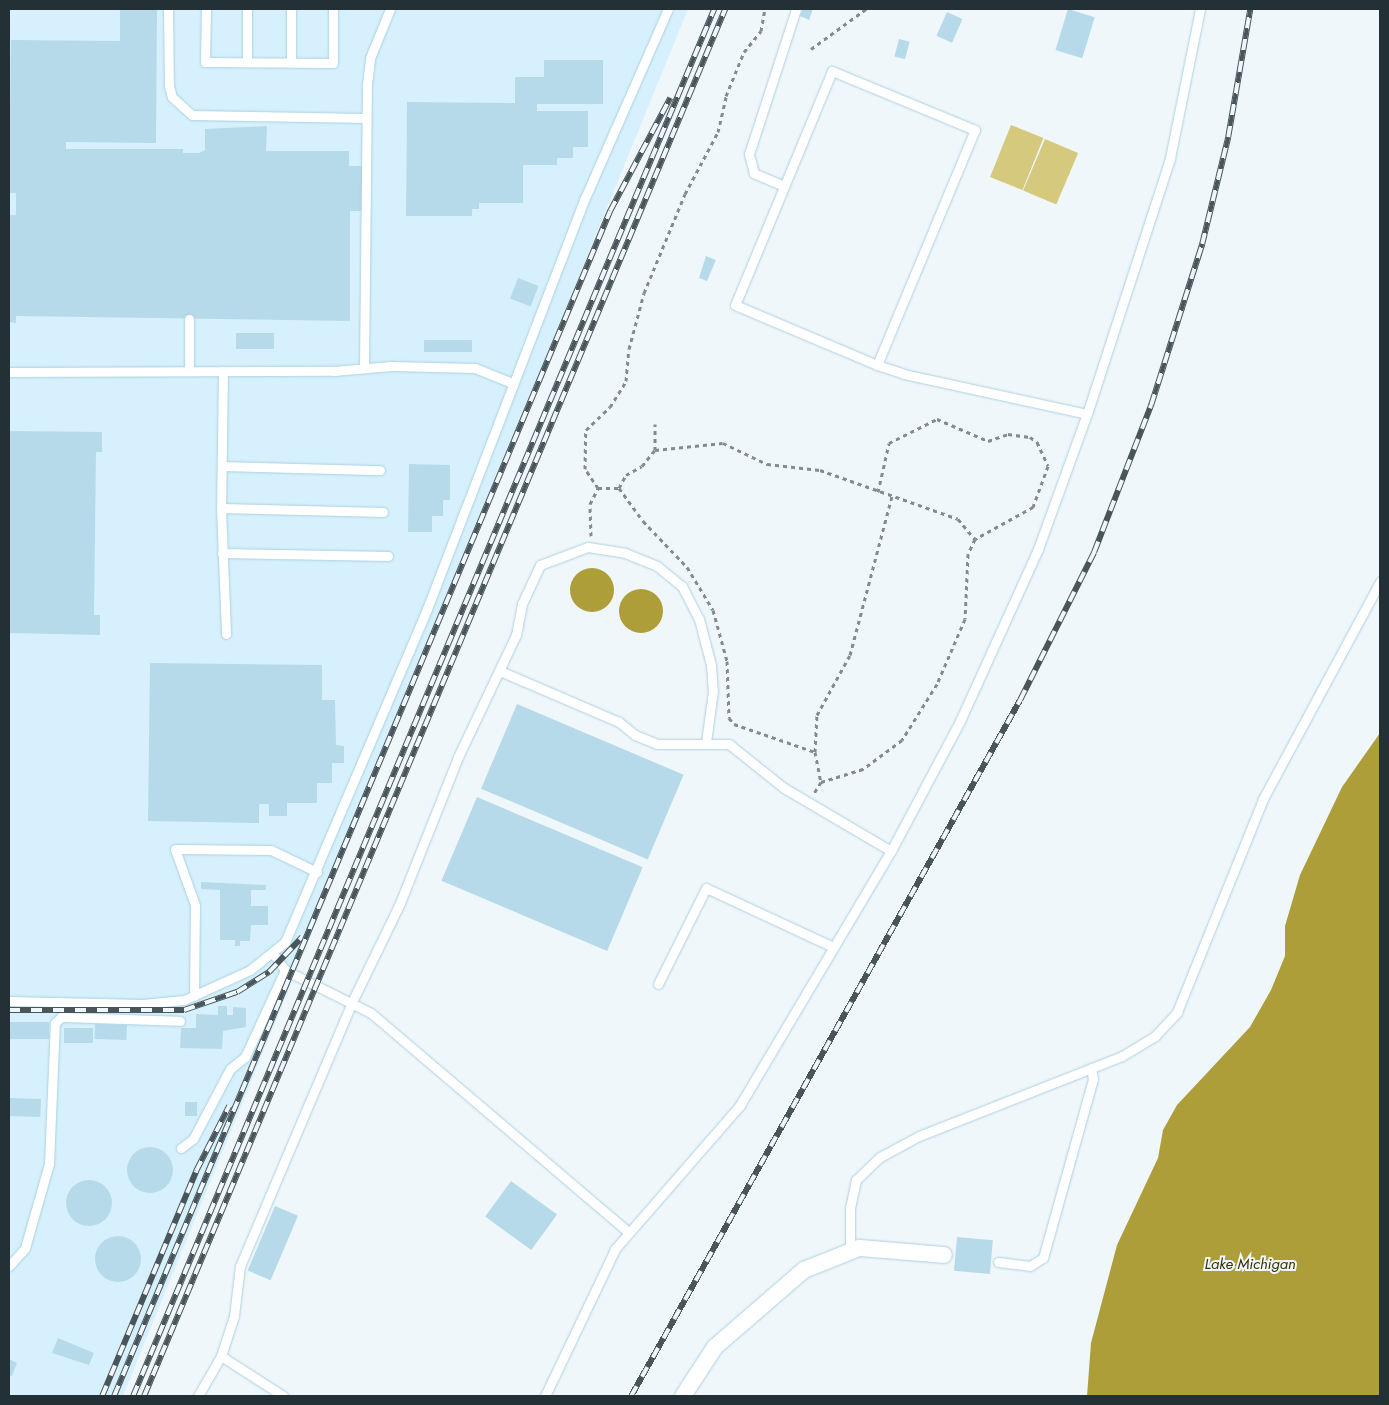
<!DOCTYPE html>
<style>
body{margin:0}
#map{position:relative;width:1389px;height:1405px;overflow:hidden;background:#f0f7fb;font-family:Jost,sans-serif}
div>[style]{position:absolute}
[style*='--x']{left:calc(var(--x)*1px);top:calc(var(--y)*1px);width:calc(var(--w)*1px);rotate:calc(var(--a)*1deg)}
.built>*{inset:0;background:#d6f1fd}
.green>*{inset:0;background:#d4c97d;transform-origin:0 0}
.water>*{inset:0;background:#ad9e39}
.round{border-radius:50%}
.building>*{inset:0;background:#b6daea;transform-origin:0 0}
.path>*{height:3px;margin-top:-1.5px;transform-origin:0;background:repeating-linear-gradient(90deg,#818c91 0 4px,transparent 0 8px)}
.roads{filter:drop-shadow(0 0 1px #acd0df) drop-shadow(0 0 1px #acd0df)}
.lane>*{height:9px;margin:-4.5px;padding:0 4.5px;transform-origin:4.5px;border-radius:4.5px;background:#fff}
.street>*{height:16px;margin:-8px;padding:0 8px;transform-origin:8px;border-radius:8px;background:#fff}
.rail>*{height:5.5px;margin-top:-2.75px;transform-origin:0;background:repeating-linear-gradient(90deg,#f0f7fb 0 11px,#48555a 0 22px);box-sizing:border-box;border-block:1px solid #48555a}
span{translate:-50% -50%;white-space:nowrap;text-align:center;line-height:1.15;-webkit-text-stroke:4px #f0f7fb;paint-order:stroke}
.water-label{font-size:15px;color:#363004;font-style:italic}
.frame{position:absolute;inset:0;border:10px solid #233137;pointer-events:none}
</style>
<div id="map">
<div class="built">
<i style="clip-path:polygon(9px 9px,688px 9px,123px 1396px,9px 1396px)"></i>
</div>
<div class="green">
<i style="left:1011px;top:125px;width:35px;height:56px;rotate:22deg"></i>
<i style="left:1045px;top:139px;width:36px;height:56px;rotate:23deg"></i>
</div>
<div class="water">
<i class="round" style="left:570px;top:568px;width:44px;height:44px"></i>
<i class="round" style="left:619px;top:589px;width:44px;height:44px"></i>
<i style="clip-path:polygon(1380px 733px,1380px 1396px,1087px 1396px,1091px 1343px,1117px 1245px,1158px 1158px,1163px 1130px,1177px 1105px,1250px 1027px,1271px 990px,1285px 956px,1285px 926px,1300px 875px,1342px 787px)"></i>
</div>
<div class="building">
<i style="clip-path:polygon(120px 9px,157px 9px,156px 143px,66px 142px,66px 149px,183px 149px,183px 153px,199px 153px,205px 150px,205px 129px,267px 126px,266px 151px,349px 151px,349px 166px,363px 166px,363px 211px,350px 211px,350px 321px,16px 316px,16px 323px,9px 322px,9px 215px,16px 215px,16px 193px,9px 193px,11px 40px,120px 41px)"></i>
<i style="clip-path:polygon(803px 9px,813px 9px,809px 20px,800px 16px)"></i>
<i style="left:1068px;top:9px;width:28px;height:43px;rotate:17deg"></i>
<i style="left:947px;top:12px;width:17px;height:26px;rotate:24deg"></i>
<i style="left:899px;top:39px;width:11px;height:18px;rotate:15deg"></i>
<i style="clip-path:polygon(544px 60px,603px 60px,603px 104px,537px 104px,537px 111px,588px 111px,588px 147px,573px 147px,573px 158px,557px 158px,557px 165px,523px 165px,523px 203px,479px 203px,479px 209px,472px 209px,472px 216px,406px 216px,407px 102px,515px 103px,515px 77px,544px 77px)"></i>
<i style="clip-path:polygon(706px 256px,716px 260px,707px 281px,699px 278px)"></i>
<i style="left:518px;top:278px;width:22px;height:22px;rotate:21deg"></i>
<i style="left:236px;top:333px;width:38px;height:16px"></i>
<i style="left:424px;top:340px;width:48px;height:12px"></i>
<i style="clip-path:polygon(9px 431px,102px 432px,102px 452px,96px 452px,94px 615px,100px 615px,100px 635px,9px 633px)"></i>
<i style="clip-path:polygon(409px 464px,450px 465px,450px 500px,443px 500px,443px 516px,432px 516px,432px 532px,408px 532px)"></i>
<i style="clip-path:polygon(150px 663px,322px 665px,322px 700px,335px 700px,336px 745px,344px 746px,344px 763px,332px 763px,332px 783px,317px 783px,317px 803px,287px 803px,287px 816px,269px 816px,269px 804px,259px 804px,259px 823px,148px 821px)"></i>
<i style="left:517px;top:704px;width:181px;height:92px;rotate:23deg"></i>
<i style="left:477px;top:797px;width:180px;height:91px;rotate:23deg"></i>
<i style="clip-path:polygon(201px 882px,266px 885px,266px 890px,251px 890px,251px 906px,268px 906px,268px 925px,251px 925px,250px 941px,240px 941px,240px 946px,235px 946px,235px 940px,220px 940px,220px 890px,201px 889px)"></i>
<i style="clip-path:polygon(218px 1006px,227px 1006px,227px 1015px,233px 1015px,233px 1007px,246px 1008px,246px 1027px,223px 1031px,222px 1049px,180px 1048px,181px 1028px,196px 1028px,196px 1014px,218px 1015px)"></i>
<i style="left:9px;top:1022px;width:40px;height:17px"></i>
<i style="left:95px;top:1024px;width:32px;height:15px;rotate:2deg"></i>
<i style="left:64px;top:1028px;width:29px;height:15px"></i>
<i style="left:9px;top:1098px;width:32px;height:18px;rotate:2deg"></i>
<i style="left:185px;top:1102px;width:12px;height:14px"></i>
<i class="round" style="left:127px;top:1147px;width:46px;height:46px"></i>
<i class="round" style="left:66px;top:1180px;width:46px;height:46px"></i>
<i style="left:511px;top:1181px;width:57px;height:44px;rotate:36deg"></i>
<i style="left:275px;top:1206px;width:25px;height:70px;rotate:23deg"></i>
<i class="round" style="left:95px;top:1236px;width:46px;height:46px"></i>
<i style="left:957px;top:1237px;width:36px;height:34px;rotate:5deg"></i>
<i style="clip-path:polygon(58px 1338px,94px 1353px,89px 1365px,52px 1353px)"></i>
<i style="clip-path:polygon(9px 1359px,17px 1363px,12px 1376px,9px 1375px)"></i>
</div>
<div class="path">
<i style="--x:811;--y:49;--w:68;--a:-36"></i>
<i style="--x:655;--y:450;--w:68;--a:-5.9"></i>
<i style="--x:723;--y:443;--w:49;--a:25.5"></i>
<i style="--x:767;--y:464;--w:53;--a:6.5"></i>
<i style="--x:820;--y:470;--w:146;--a:19.5"></i>
<i style="--x:958;--y:519;--w:26;--a:50"></i>
<i style="--x:975;--y:539;--w:17;--a:115"></i>
<i style="--x:968;--y:554;--w:65;--a:92.6"></i>
<i style="--x:965;--y:619;--w:71;--a:113.3"></i>
<i style="--x:937;--y:684;--w:66;--a:122"></i>
<i style="--x:902;--y:740;--w:49;--a:143.4"></i>
<i style="--x:863;--y:769;--w:44;--a:162.8"></i>
<i style="--x:821;--y:782;--w:13;--a:122"></i>
<i style="--x:598;--y:488;--w:23;--a:-124"></i>
<i style="--x:585;--y:469;--w:39;--a:-89"></i>
<i style="--x:586;--y:430;--w:33;--a:-44"></i>
<i style="--x:610;--y:407;--w:31;--a:-58"></i>
<i style="--x:626;--y:381;--w:32;--a:-85"></i>
<i style="--x:629;--y:349;--w:58;--a:-75"></i>
<i style="--x:644;--y:293;--w:107;--a:-67.5"></i>
<i style="--x:685;--y:194;--w:70;--a:-62"></i>
<i style="--x:718;--y:132;--w:37;--a:-77"></i>
<i style="--x:726;--y:96;--w:48;--a:-67.8"></i>
<i style="--x:744;--y:52;--w:27;--a:-51"></i>
<i style="--x:761;--y:31;--w:22;--a:-80"></i>
<i style="--x:619;--y:488;--w:41;--a:54"></i>
<i style="--x:643;--y:521;--w:64;--a:46.3"></i>
<i style="--x:687;--y:567;--w:50;--a:58.8"></i>
<i style="--x:713;--y:610;--w:53;--a:74.6"></i>
<i style="--x:727;--y:661;--w:57;--a:88"></i>
<i style="--x:729;--y:718;--w:8;--a:50"></i>
<i style="--x:734;--y:724;--w:86;--a:19.1"></i>
<i style="--x:815;--y:752;--w:31;--a:79"></i>
<i style="--x:878;--y:492;--w:50;--a:-77.3"></i>
<i style="--x:889;--y:443;--w:54;--a:-26.6"></i>
<i style="--x:937;--y:419;--w:56;--a:23.3"></i>
<i style="--x:988;--y:441;--w:21;--a:-19"></i>
<i style="--x:1008;--y:434;--w:22;--a:8"></i>
<i style="--x:1030;--y:437;--w:9;--a:36"></i>
<i style="--x:1037;--y:442;--w:26;--a:65"></i>
<i style="--x:1048;--y:466;--w:44;--a:110.1"></i>
<i style="--x:1033;--y:507;--w:66;--a:151.1"></i>
<i style="--x:591;--y:536;--w:32;--a:-92"></i>
<i style="--x:590;--y:504;--w:18;--a:-63"></i>
<i style="--x:598;--y:488;--w:21;--a:0"></i>
<i style="--x:619;--y:488;--w:15;--a:-62"></i>
<i style="--x:626;--y:475;--w:18;--a:-29"></i>
<i style="--x:642;--y:466;--w:21;--a:-51"></i>
<i style="--x:655;--y:450;--w:26;--a:-90"></i>
<i style="--x:815;--y:752;--w:37;--a:-87"></i>
<i style="--x:817;--y:715;--w:68;--a:-61.2"></i>
<i style="--x:850;--y:655;--w:164;--a:-75.2"></i>
</div>
<div class="roads">
<div class="lane">
<i style="--x:168;--y:9;--w:77;--a:89.3"></i>
<i style="--x:169;--y:86;--w:11;--a:75"></i>
<i style="--x:172;--y:97;--w:27;--a:42"></i>
<i style="--x:192;--y:115;--w:174;--a:1"></i>
<i style="--x:206;--y:9;--w:53;--a:91.1"></i>
<i style="--x:205;--y:62;--w:128;--a:0.4"></i>
<i style="--x:333;--y:63;--w:54;--a:-90"></i>
<i style="--x:247;--y:62;--w:53;--a:-90"></i>
<i style="--x:291;--y:62;--w:53;--a:-90"></i>
<i style="--x:784;--y:186;--w:33;--a:-157"></i>
<i style="--x:754;--y:173;--w:20;--a:-105"></i>
<i style="--x:749;--y:154;--w:152;--a:-72"></i>
<i style="--x:189;--y:319;--w:52;--a:90"></i>
<i style="--x:877;--y:365;--w:255;--a:-67.4"></i>
<i style="--x:975;--y:130;--w:155;--a:-157.6"></i>
<i style="--x:832;--y:71;--w:253;--a:112.5"></i>
<i style="--x:735;--y:305;--w:154;--a:22.9"></i>
<i style="--x:877;--y:365;--w:28;--a:18"></i>
<i style="--x:904;--y:374;--w:187;--a:12.3"></i>
<i style="--x:364;--y:368;--w:284;--a:-89.4"></i>
<i style="--x:367;--y:84;--w:26;--a:-83"></i>
<i style="--x:370;--y:58;--w:53;--a:-67.8"></i>
<i style="--x:223;--y:371;--w:137;--a:90.8"></i>
<i style="--x:221;--y:508;--w:126;--a:87.7"></i>
<i style="--x:9;--y:372;--w:325;--a:-0.2"></i>
<i style="--x:334;--y:371;--w:57;--a:-5"></i>
<i style="--x:391;--y:366;--w:84;--a:1.4"></i>
<i style="--x:475;--y:368;--w:40;--a:22"></i>
<i style="--x:222;--y:466;--w:158;--a:1.5"></i>
<i style="--x:221;--y:508;--w:162;--a:1.4"></i>
<i style="--x:222;--y:553;--w:166;--a:1"></i>
<i style="--x:500;--y:671;--w:129;--a:23.2"></i>
<i style="--x:619;--y:722;--w:21;--a:39"></i>
<i style="--x:635;--y:735;--w:24;--a:22"></i>
<i style="--x:657;--y:744;--w:72;--a:0"></i>
<i style="--x:729;--y:744;--w:70;--a:38.7"></i>
<i style="--x:784;--y:788;--w:124;--a:30.5"></i>
<i style="--x:285;--y:970;--w:96;--a:26.6"></i>
<i style="--x:371;--y:1013;--w:338;--a:40.4"></i>
<i style="--x:658;--y:984;--w:107;--a:-63.4"></i>
<i style="--x:706;--y:888;--w:140;--a:24.9"></i>
<i style="--x:194;--y:996;--w:91;--a:-89.4"></i>
<i style="--x:195;--y:905;--w:59;--a:-109.7"></i>
<i style="--x:175;--y:849;--w:96;--a:0.6"></i>
<i style="--x:271;--y:850;--w:51;--a:25.6"></i>
<i style="--x:9;--y:1001;--w:134;--a:1.3"></i>
<i style="--x:143;--y:1004;--w:41;--a:-5.6"></i>
<i style="--x:184;--y:1000;--w:72;--a:-24.4"></i>
<i style="--x:250;--y:970;--w:45;--a:-38.7"></i>
<i style="--x:285;--y:942;--w:362;--a:-66.9"></i>
<i style="--x:427;--y:609;--w:440;--a:-69"></i>
<i style="--x:585;--y:198;--w:206;--a:-66.3"></i>
<i style="--x:181;--y:1148;--w:15;--a:-37"></i>
<i style="--x:193;--y:1139;--w:79;--a:-62.1"></i>
<i style="--x:230;--y:1069;--w:19;--a:-39"></i>
<i style="--x:245;--y:1057;--w:96;--a:-65.3"></i>
<i style="--x:285;--y:970;--w:21;--a:-125"></i>
<i style="--x:850;--y:1252;--w:44;--a:-90"></i>
<i style="--x:850;--y:1208;--w:29;--a:-78"></i>
<i style="--x:856;--y:1180;--w:33;--a:-44"></i>
<i style="--x:880;--y:1157;--w:44;--a:-28.3"></i>
<i style="--x:919;--y:1136;--w:218;--a:-21.5"></i>
<i style="--x:1122;--y:1056;--w:39;--a:-31"></i>
<i style="--x:1155;--y:1036;--w:33;--a:-47"></i>
<i style="--x:1177;--y:1012;--w:230;--a:-68"></i>
<i style="--x:1263;--y:799;--w:247;--a:-61.7"></i>
<i style="--x:998;--y:1262;--w:32;--a:7"></i>
<i style="--x:1030;--y:1266;--w:15;--a:-32"></i>
<i style="--x:1043;--y:1258;--w:186;--a:-74.4"></i>
<i style="--x:1093;--y:1079;--w:11;--a:-100"></i>
<i style="--x:9;--y:1266;--w:24;--a:-48"></i>
<i style="--x:25;--y:1248;--w:87;--a:-74.1"></i>
<i style="--x:49;--y:1164;--w:141;--a:-87.6"></i>
<i style="--x:55;--y:1023;--w:8;--a:-45"></i>
<i style="--x:61;--y:1017;--w:119;--a:1.9"></i>
<i style="--x:221;--y:1356;--w:74;--a:32.8"></i>
<i style="--x:198;--y:1396;--w:46;--a:-60.1"></i>
<i style="--x:221;--y:1356;--w:42;--a:-72"></i>
<i style="--x:234;--y:1316;--w:50;--a:-83.2"></i>
<i style="--x:240;--y:1266;--w:287;--a:-67"></i>
<i style="--x:352;--y:1002;--w:110;--a:-64.1"></i>
<i style="--x:400;--y:903;--w:157;--a:-68.3"></i>
<i style="--x:458;--y:757;--w:135;--a:-64.6"></i>
<i style="--x:516;--y:635;--w:32;--a:-79"></i>
<i style="--x:522;--y:604;--w:43;--a:-65.2"></i>
<i style="--x:540;--y:565;--w:51;--a:-20.6"></i>
<i style="--x:588;--y:547;--w:37;--a:9"></i>
<i style="--x:625;--y:553;--w:35;--a:22"></i>
<i style="--x:657;--y:566;--w:32;--a:39"></i>
<i style="--x:682;--y:586;--w:37;--a:63"></i>
<i style="--x:699;--y:619;--w:48;--a:75.4"></i>
<i style="--x:711;--y:665;--w:26;--a:86"></i>
<i style="--x:713;--y:691;--w:51;--a:97.8"></i>
<i style="--x:545;--y:1396;--w:163;--a:-64.5"></i>
<i style="--x:615;--y:1249;--w:191;--a:-49"></i>
<i style="--x:740;--y:1105;--w:295;--a:-59.3"></i>
<i style="--x:891;--y:851;--w:147;--a:-62"></i>
<i style="--x:960;--y:721;--w:189;--a:-65.6"></i>
<i style="--x:1038;--y:549;--w:144;--a:-70.1"></i>
<i style="--x:1087;--y:414;--w:269;--a:-72"></i>
<i style="--x:1170;--y:158;--w:152;--a:-78.6"></i>
</div>
<div class="street">
<i style="--x:683;--y:1396;--w:59;--a:-56.9"></i>
<i style="--x:715;--y:1347;--w:118;--a:-40.9"></i>
<i style="--x:804;--y:1270;--w:59;--a:-21.8"></i>
<i style="--x:859;--y:1248;--w:85;--a:4.7"></i>
</div>
</div>
<div class="rail">
<i style="--x:9;--y:1010;--w:175;--a:0"></i>
<i style="--x:184;--y:1010;--w:56;--a:-18.8"></i>
<i style="--x:237;--y:992;--w:38;--a:-32"></i>
<i style="--x:269;--y:972;--w:48;--a:-46.7"></i>
<i style="--x:102;--y:1396;--w:244;--a:-67.3"></i>
<i style="--x:196;--y:1171;--w:73;--a:-63.1"></i>
<i style="--x:114;--y:1396;--w:1285;--a:-67.29"></i>
<i style="--x:610;--y:211;--w:128;--a:-62"></i>
<i style="--x:133;--y:1396;--w:1504;--a:-67.27"></i>
<i style="--x:144;--y:1396;--w:1504;--a:-67.27"></i>
<i style="--x:631;--y:1396;--w:797;--a:-60.8"></i>
<i style="--x:1020;--y:700;--w:165;--a:-63.4"></i>
<i style="--x:1094;--y:552;--w:158;--a:-68.8"></i>
<i style="--x:1151;--y:405;--w:169;--a:-72.4"></i>
<i style="--x:1202;--y:244;--w:110;--a:-76.3"></i>
<i style="--x:1228;--y:137;--w:130;--a:-80.2"></i>
</div>
<div class="water-label">
<span style="left:1250px;top:1265px">Lake Michigan</span>
</div>
<div class="frame"></div>
</div>
